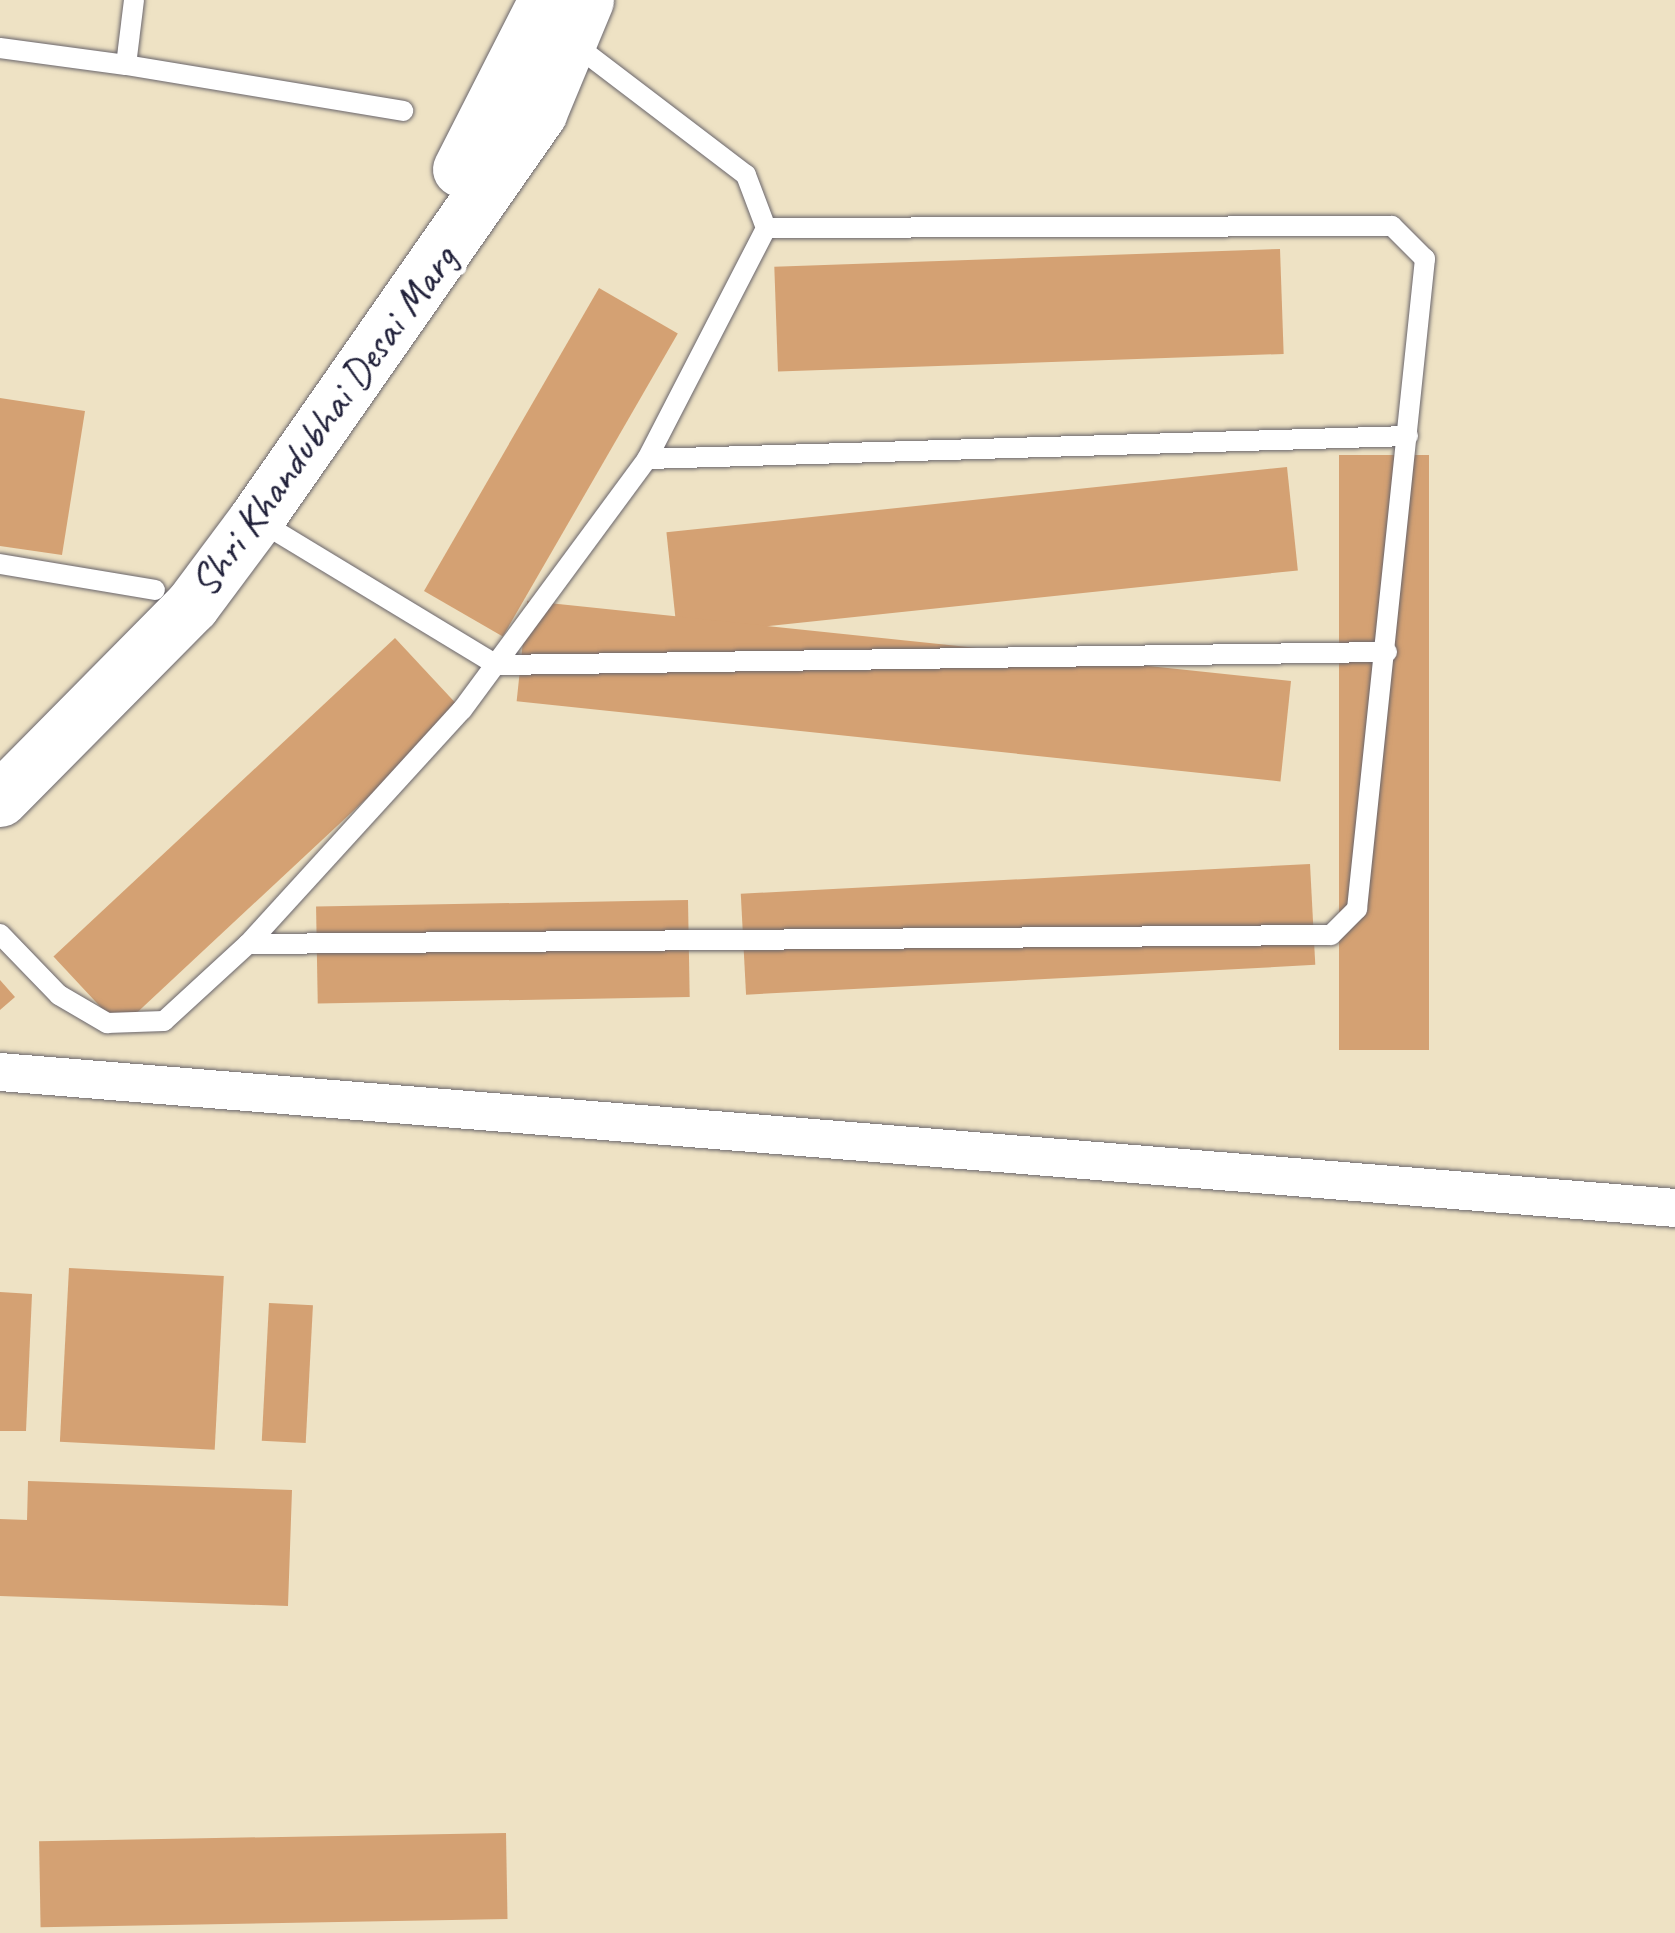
<!DOCTYPE html>
<style>
body{margin:0}
#map{position:relative;width:1675px;height:1933px;overflow:hidden;background:#eee2c4;font-family:Caveat,sans-serif}
div>[style]{position:absolute}
[style*='--x']{left:calc(var(--x)*1px);top:calc(var(--y)*1px);width:calc(var(--w)*1px);rotate:calc(var(--a)*1deg)}
.building>*{inset:0;background:#d4a173;transform-origin:0 0}
.roads{filter:drop-shadow(0 0 2px #69656b) drop-shadow(0 0 2px #69656b)}
.service>*{height:20px;margin:-10px;padding:0 10px;transform-origin:10px;border-radius:10px;background:#fff}
.minor>*{height:38px;margin:-19px;padding:0 19px;transform-origin:19px;border-radius:19px;background:#fff}
.secondary>*{height:55px;margin:-27.5px;padding:0 27.5px;transform-origin:27.5px;border-radius:27.5px;background:#fff}
span{translate:-50% -50%;white-space:nowrap;text-align:center;line-height:1.15;-webkit-text-stroke:10px #fff;paint-order:stroke}
.street-label{font-size:42px;color:#22223b}
</style>
<div id="map">
<div class="building">
<i style="left:1280px;top:249px;width:105px;height:506px;rotate:88deg"></i>
<i style="left:599px;top:288px;width:91px;height:350px;rotate:30deg"></i>
<i style="clip-path:polygon(0 398px,85px 411px,62px 555px,0 546px)"></i>
<i style="left:1429px;top:455px;width:595px;height:90px;rotate:90deg"></i>
<i style="left:1287px;top:467px;width:104px;height:624px;rotate:84deg"></i>
<i style="left:395px;top:638px;width:98px;height:467px;rotate:47deg"></i>
<i style="left:1291px;top:681px;width:101px;height:768px;rotate:96deg"></i>
<i style="left:1310px;top:864px;width:101px;height:570px;rotate:87deg"></i>
<i style="left:688px;top:900px;width:97px;height:372px;rotate:89deg"></i>
<i style="clip-path:polygon(0 980px,15px 997px,0 1010px)"></i>
<i style="left:69px;top:1268px;width:155px;height:174px;rotate:3deg"></i>
<i style="clip-path:polygon(0 1292px,32px 1294px,26px 1431px,0 1431px)"></i>
<i style="left:269px;top:1303px;width:44px;height:138px;rotate:3deg"></i>
<i style="clip-path:polygon(28px 1481px,292px 1490px,288px 1606px,0 1596px,0 1519px,27px 1520px)"></i>
<i style="left:506px;top:1833px;width:86px;height:467px;rotate:89deg"></i>
</div>
<div class="roads">
<div class="service">
<i style="--x:134;--y:0;--w:65;--a:97"></i>
<i style="--x:126;--y:65;--w:281;--a:9.4"></i>
<i style="--x:0;--y:48;--w:127;--a:7.7"></i>
<i style="--x:647;--y:459;--w:761;--a:-1.73"></i>
<i style="--x:259;--y:521;--w:278;--a:31.2"></i>
<i style="--x:497;--y:665;--w:890;--a:-0.84"></i>
<i style="--x:0;--y:564;--w:157;--a:9.5"></i>
<i style="--x:0;--y:934;--w:85;--a:46"></i>
<i style="--x:59;--y:995;--w:56;--a:30.3"></i>
<i style="--x:107;--y:1023;--w:57;--a:-2"></i>
<i style="--x:164;--y:1021;--w:114;--a:-42.5"></i>
<i style="--x:248;--y:944;--w:317;--a:-47.6"></i>
<i style="--x:462;--y:710;--w:312;--a:-53.6"></i>
<i style="--x:647;--y:459;--w:260;--a:-62.7"></i>
<i style="--x:766;--y:228;--w:57;--a:-110.7"></i>
<i style="--x:746;--y:175;--w:221;--a:-142.7"></i>
<i style="--x:248;--y:944;--w:1083;--a:-0.48"></i>
<i style="--x:1331;--y:935;--w:37;--a:-45"></i>
<i style="--x:1357;--y:909;--w:654;--a:-84.03"></i>
<i style="--x:1425;--y:259;--w:47;--a:-135"></i>
<i style="--x:1392;--y:226;--w:626;--a:179.82"></i>
</div>
<div class="minor">
<i style="--x:0;--y:1072;--w:1681;--a:4.64"></i>
</div>
<div class="secondary">
<i style="--x:460;--y:169;--w:190;--a:-63"></i>
<i style="--x:0;--y:799;--w:273;--a:-45.3"></i>
<i style="--x:192;--y:605;--w:107;--a:-53.3"></i>
<i style="--x:256;--y:519;--w:495;--a:-55.1"></i>
<i style="--x:539;--y:113;--w:122;--a:-67.4"></i>
</div>
</div>
<div class="street-label">
<span style="left:324px;top:421px;rotate:-54deg">Shri Khandubhai Desai Marg</span>
</div>
</div>
